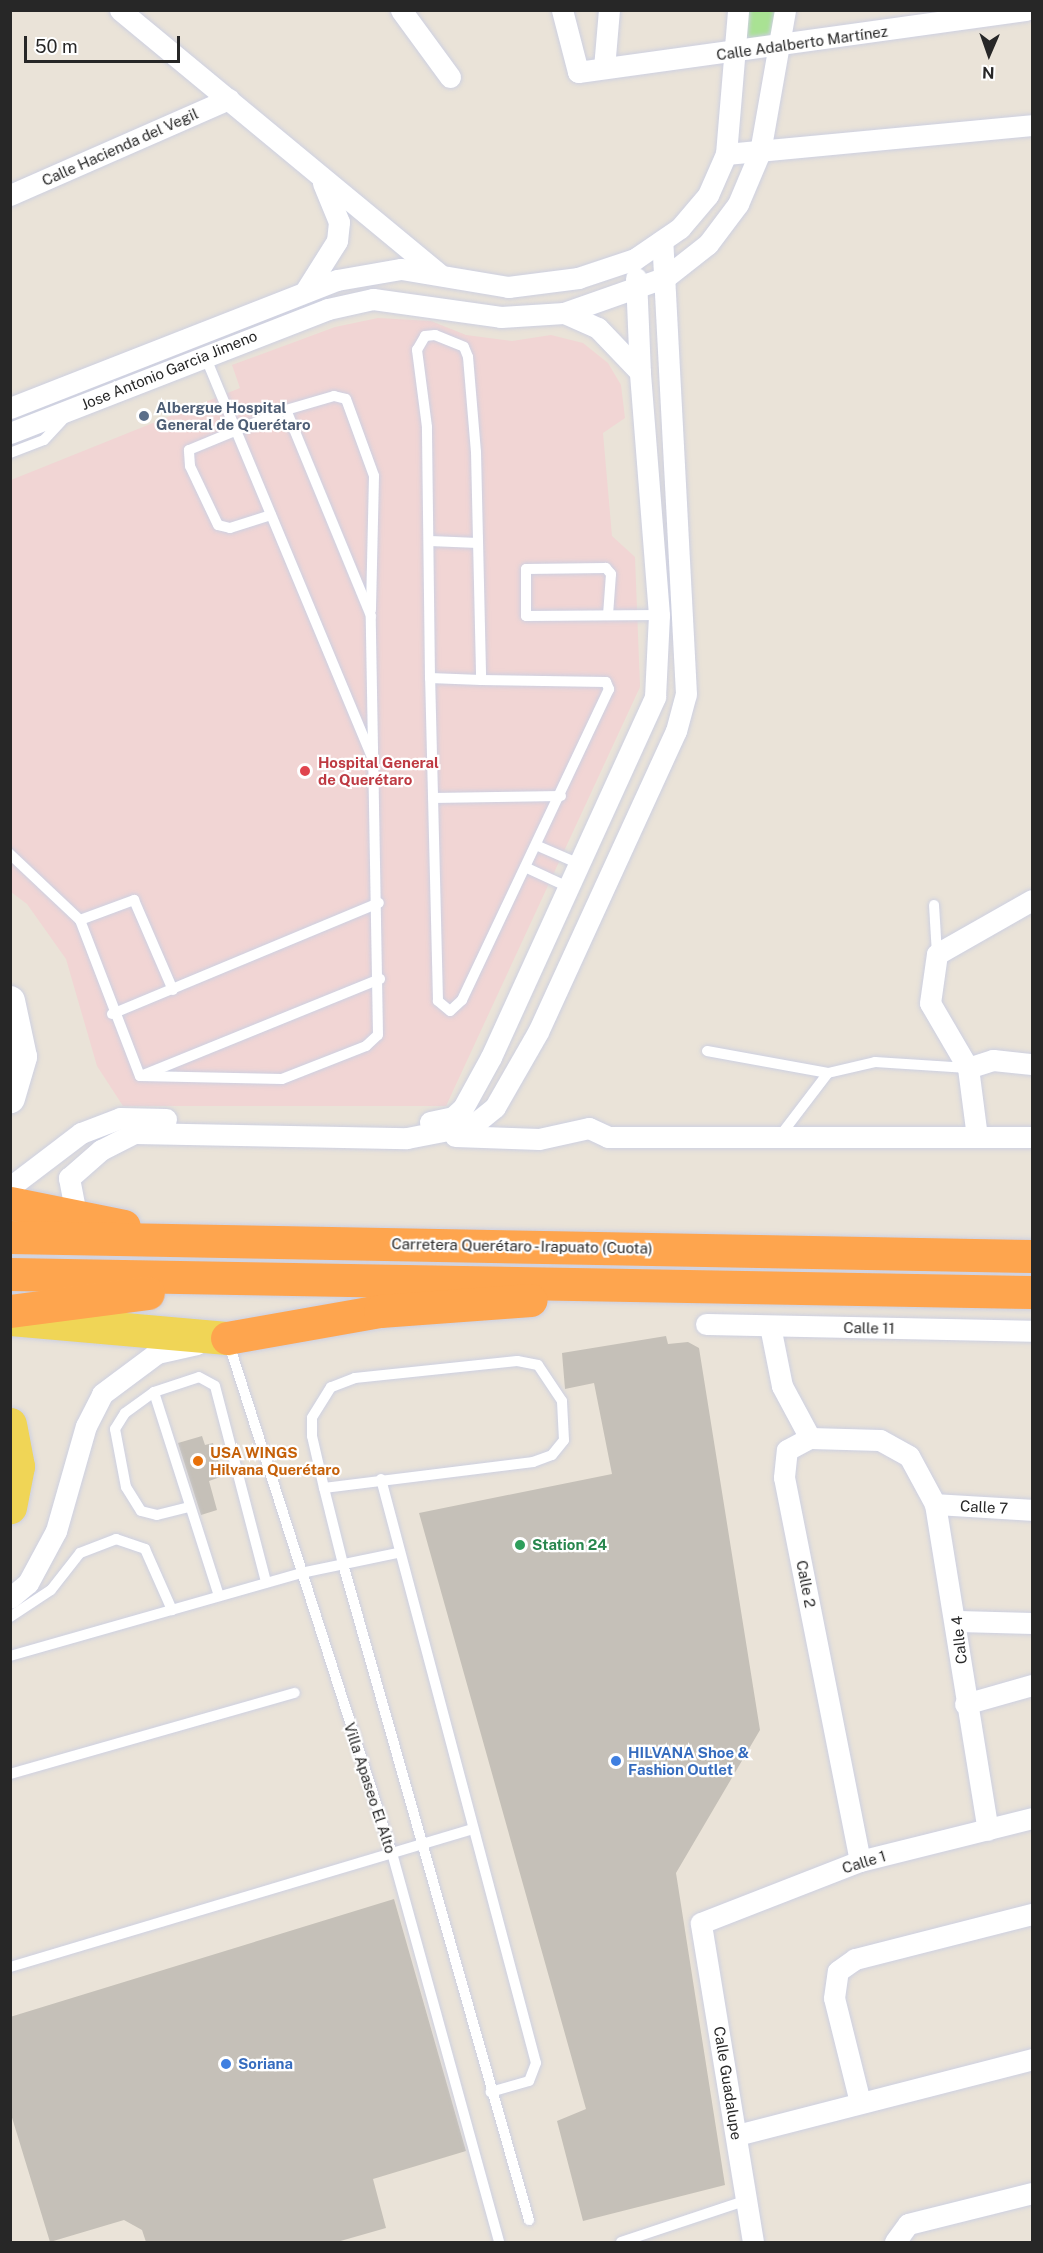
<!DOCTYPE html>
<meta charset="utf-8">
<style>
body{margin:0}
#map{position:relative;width:1043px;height:2253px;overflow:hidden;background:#eae3d8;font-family:"Public Sans",sans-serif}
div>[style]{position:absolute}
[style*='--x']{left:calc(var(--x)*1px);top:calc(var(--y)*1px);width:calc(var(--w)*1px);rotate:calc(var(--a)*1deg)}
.medical>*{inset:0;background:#f1d5d4}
.green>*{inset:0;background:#a9e293}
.building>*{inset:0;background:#c5c0b8}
.roads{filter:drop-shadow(0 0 2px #cdd0e1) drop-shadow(0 0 2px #cdd0e1)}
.lane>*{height:10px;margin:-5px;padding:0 5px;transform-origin:5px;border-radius:5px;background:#fff}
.street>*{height:21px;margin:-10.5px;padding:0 10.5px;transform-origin:10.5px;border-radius:10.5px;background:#fff}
.secondary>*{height:30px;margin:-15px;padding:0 15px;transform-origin:15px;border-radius:15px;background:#fff}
.primary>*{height:33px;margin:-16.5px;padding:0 16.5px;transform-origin:16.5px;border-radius:16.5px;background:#f0d556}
.highway>*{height:33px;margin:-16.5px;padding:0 16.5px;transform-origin:16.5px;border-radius:16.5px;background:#fea54e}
.dots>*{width:16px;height:16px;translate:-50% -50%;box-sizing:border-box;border:3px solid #fff;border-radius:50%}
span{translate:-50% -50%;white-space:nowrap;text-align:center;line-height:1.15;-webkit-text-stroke:4.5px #fff;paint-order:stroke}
.street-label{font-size:15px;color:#272727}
.service-label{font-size:15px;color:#4e5e75;font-weight:700}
.left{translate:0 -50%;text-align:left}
.health-label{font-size:15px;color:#be3a42;font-weight:700}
.food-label{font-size:15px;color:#c56008;font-weight:700}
.leisure-label{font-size:15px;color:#27864d;font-weight:700}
.shop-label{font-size:15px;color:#366cbe;font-weight:700}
.frame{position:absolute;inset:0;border:12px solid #272727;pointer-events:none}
.north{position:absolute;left:959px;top:24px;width:60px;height:60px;-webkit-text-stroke:4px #fff;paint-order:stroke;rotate:182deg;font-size:16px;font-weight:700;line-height:24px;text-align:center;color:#272727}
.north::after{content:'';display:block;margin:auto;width:21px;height:27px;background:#272727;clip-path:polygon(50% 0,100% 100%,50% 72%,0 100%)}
.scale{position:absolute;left:24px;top:36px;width:156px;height:27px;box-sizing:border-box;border:3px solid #272727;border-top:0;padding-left:8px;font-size:18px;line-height:21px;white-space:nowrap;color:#272727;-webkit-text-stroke:4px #fff;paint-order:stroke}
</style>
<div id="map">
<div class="medical">
<i style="clip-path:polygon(378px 318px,431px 321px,466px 335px,512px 341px,551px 335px,583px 343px,608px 363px,621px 385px,625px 418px,603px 433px,612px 536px,635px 557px,640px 687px,446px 1106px,123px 1106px,97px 1066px,66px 959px,27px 904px,11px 892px,11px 480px,240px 388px,232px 365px,335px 327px)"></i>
</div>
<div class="green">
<i style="clip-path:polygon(746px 11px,777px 11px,774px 40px,743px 44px)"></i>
</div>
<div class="building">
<i style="clip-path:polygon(666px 1336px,668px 1344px,688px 1342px,699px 1348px,760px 1730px,676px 1873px,725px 2185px,583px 2221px,557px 2121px,586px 2109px,419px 1513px,612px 1474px,594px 1383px,565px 1389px,562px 1353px)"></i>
<i style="clip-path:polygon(202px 1436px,205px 1445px,213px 1443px,223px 1476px,209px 1481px,217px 1510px,201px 1515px,178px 1443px)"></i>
<i style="clip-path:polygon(394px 1899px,466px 2151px,373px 2179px,386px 2228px,337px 2242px,146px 2242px,142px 2230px,124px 2220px,50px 2242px,10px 2111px,10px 2017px)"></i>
</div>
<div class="roads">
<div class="lane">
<i style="--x:205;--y:356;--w:438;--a:67.4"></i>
<i style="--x:10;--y:453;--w:36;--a:-21"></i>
<i style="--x:44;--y:440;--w:33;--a:-47"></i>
<i style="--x:271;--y:515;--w:43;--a:162.4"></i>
<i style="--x:230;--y:528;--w:12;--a:-166"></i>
<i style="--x:218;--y:525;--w:65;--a:-115.4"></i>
<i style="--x:190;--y:466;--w:16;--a:-94"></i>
<i style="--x:189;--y:450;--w:105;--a:-22.4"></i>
<i style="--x:286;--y:410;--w:50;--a:-16.3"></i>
<i style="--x:334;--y:396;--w:12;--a:14"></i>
<i style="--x:346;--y:399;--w:82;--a:70"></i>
<i style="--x:374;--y:476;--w:134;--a:91.3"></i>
<i style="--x:430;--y:541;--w:48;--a:2.4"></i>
<i style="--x:608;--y:615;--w:41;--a:-85.8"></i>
<i style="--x:611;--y:574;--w:8;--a:-130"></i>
<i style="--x:606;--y:568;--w:80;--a:179.3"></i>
<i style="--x:526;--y:569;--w:47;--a:90"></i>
<i style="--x:526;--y:616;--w:133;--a:-0.4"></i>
<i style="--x:430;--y:678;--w:51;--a:2.2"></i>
<i style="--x:481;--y:680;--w:125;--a:0.9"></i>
<i style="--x:606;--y:682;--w:8;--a:67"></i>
<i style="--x:609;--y:689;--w:344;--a:115.3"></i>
<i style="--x:462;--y:1000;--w:16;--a:137"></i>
<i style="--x:450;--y:1011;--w:16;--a:-140"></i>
<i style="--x:438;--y:1001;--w:323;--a:-91.4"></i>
<i style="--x:430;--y:678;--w:251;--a:-90.7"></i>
<i style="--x:427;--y:427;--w:78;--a:-97.4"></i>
<i style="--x:417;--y:350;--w:16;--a:-60"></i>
<i style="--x:425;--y:336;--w:10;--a:-6"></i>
<i style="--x:435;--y:335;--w:31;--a:22"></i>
<i style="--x:464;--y:347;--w:11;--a:68"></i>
<i style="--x:468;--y:357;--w:95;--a:85.2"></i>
<i style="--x:476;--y:452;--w:228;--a:88.7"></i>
<i style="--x:433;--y:798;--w:128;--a:-0.9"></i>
<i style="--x:538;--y:846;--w:48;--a:23.4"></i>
<i style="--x:10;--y:854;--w:96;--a:43.3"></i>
<i style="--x:80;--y:920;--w:167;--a:69"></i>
<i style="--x:140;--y:1076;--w:142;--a:1.2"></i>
<i style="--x:282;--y:1079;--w:90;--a:-21.4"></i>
<i style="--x:366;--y:1046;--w:16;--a:-43"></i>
<i style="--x:378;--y:1035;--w:419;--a:-91"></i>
<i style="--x:371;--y:616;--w:223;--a:-112.4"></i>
<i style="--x:527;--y:868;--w:47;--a:24.9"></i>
<i style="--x:934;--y:905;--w:49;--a:86.5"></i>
<i style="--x:80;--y:920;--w:58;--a:-20.3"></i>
<i style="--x:134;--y:900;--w:98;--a:66.6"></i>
<i style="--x:112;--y:1014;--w:289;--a:-22.6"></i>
<i style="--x:707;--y:1051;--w:123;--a:10.3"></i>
<i style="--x:828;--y:1073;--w:79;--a:127.3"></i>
<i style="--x:828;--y:1073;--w:48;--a:-13.2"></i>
<i style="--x:875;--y:1062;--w:93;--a:3.7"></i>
<i style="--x:141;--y:1076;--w:258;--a:-22.1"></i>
<i style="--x:228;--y:1341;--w:538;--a:72.24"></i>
<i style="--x:392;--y:1853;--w:403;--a:74.6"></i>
<i style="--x:154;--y:1392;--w:36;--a:144"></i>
<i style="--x:125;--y:1413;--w:19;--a:122"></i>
<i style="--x:115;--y:1429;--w:59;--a:79.3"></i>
<i style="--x:126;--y:1487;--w:28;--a:58"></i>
<i style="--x:141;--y:1511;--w:16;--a:14"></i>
<i style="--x:157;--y:1515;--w:32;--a:-14"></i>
<i style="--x:381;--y:1479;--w:604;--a:75.14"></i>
<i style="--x:536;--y:2063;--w:19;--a:111"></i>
<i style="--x:529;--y:2081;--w:40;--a:164"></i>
<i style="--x:324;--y:1488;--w:211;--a:-7.1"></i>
<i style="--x:533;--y:1462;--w:20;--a:-20"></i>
<i style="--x:552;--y:1455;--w:19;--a:-51"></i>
<i style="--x:564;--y:1440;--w:39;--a:-93"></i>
<i style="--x:562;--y:1401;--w:43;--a:-123.7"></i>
<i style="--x:538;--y:1365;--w:21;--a:-169"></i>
<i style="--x:517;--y:1361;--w:163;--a:174"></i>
<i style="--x:355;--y:1378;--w:26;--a:159"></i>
<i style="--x:331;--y:1387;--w:36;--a:122"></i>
<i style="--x:312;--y:1418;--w:18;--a:90"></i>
<i style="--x:312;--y:1436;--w:53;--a:77"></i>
<i style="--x:324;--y:1488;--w:78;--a:76"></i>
<i style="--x:343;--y:1564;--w:682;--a:74.17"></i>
<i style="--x:219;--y:1596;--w:214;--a:-107.7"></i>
<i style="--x:154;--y:1392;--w:47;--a:-18.4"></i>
<i style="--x:199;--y:1377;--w:18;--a:29"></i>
<i style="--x:215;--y:1386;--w:203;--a:75.4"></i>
<i style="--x:10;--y:1617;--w:49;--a:-33.4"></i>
<i style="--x:51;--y:1590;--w:47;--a:-51.9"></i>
<i style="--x:80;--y:1553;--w:39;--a:-21"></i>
<i style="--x:116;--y:1539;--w:31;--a:19"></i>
<i style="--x:145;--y:1549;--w:67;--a:66.1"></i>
<i style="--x:10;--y:1656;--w:303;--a:-15.9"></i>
<i style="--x:301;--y:1573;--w:99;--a:-11.7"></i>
<i style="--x:10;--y:1774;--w:296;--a:-15.9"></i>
<i style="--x:10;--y:1967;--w:481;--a:-16.6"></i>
<i style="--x:621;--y:2242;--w:130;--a:-18.4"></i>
</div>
<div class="street">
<i style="--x:120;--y:10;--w:414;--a:39.6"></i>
<i style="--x:401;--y:10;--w:83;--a:53.8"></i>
<i style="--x:562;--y:10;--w:64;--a:75.5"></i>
<i style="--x:578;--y:72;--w:453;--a:-7.9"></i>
<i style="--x:604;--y:68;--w:58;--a:-85.1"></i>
<i style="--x:726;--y:154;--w:307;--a:-5.4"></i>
<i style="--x:10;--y:195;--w:239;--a:-23.7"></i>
<i style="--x:636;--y:278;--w:94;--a:87.6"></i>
<i style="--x:306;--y:290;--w:58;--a:-57.7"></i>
<i style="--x:337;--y:241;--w:19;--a:-84"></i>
<i style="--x:339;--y:222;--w:42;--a:-112.3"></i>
<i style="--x:10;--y:408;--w:351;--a:-21.4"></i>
<i style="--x:337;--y:280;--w:65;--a:-9.8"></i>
<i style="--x:401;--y:269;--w:109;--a:9.5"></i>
<i style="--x:508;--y:287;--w:71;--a:-7.3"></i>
<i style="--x:578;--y:278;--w:60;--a:-18.4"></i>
<i style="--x:635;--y:259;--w:55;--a:-34.6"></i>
<i style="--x:680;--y:228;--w:43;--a:-49.7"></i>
<i style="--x:708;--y:195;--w:45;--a:-66.3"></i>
<i style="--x:726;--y:154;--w:144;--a:-85.2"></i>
<i style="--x:10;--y:433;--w:341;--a:-21.3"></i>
<i style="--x:328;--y:309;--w:46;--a:-12.5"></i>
<i style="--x:373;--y:299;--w:129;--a:8"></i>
<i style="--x:501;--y:317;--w:63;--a:-3.6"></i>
<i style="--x:564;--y:313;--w:108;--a:-19.4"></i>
<i style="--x:666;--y:277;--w:53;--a:-38.2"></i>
<i style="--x:708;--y:244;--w:50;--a:-53.1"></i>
<i style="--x:738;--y:204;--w:56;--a:-67.1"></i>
<i style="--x:760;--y:152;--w:144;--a:-80"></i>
<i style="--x:968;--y:1068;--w:26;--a:-18"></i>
<i style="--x:993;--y:1060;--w:39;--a:6"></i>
<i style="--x:430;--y:1122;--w:24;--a:-12"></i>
<i style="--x:453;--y:1117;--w:13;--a:-42"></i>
<i style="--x:463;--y:1108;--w:58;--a:-61.2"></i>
<i style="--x:491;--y:1057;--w:396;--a:-65.5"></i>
<i style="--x:655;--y:697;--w:82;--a:-87.2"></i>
<i style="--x:659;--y:615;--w:244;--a:-94.5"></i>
<i style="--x:640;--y:372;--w:61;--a:-133.7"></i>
<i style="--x:598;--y:328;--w:37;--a:-156"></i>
<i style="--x:455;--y:1136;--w:84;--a:2"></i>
<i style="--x:539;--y:1139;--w:51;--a:-12.4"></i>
<i style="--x:589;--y:1128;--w:21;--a:25"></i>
<i style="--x:608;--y:1137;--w:424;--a:0"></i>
<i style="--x:977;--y:1137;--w:70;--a:-97.4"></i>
<i style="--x:968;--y:1068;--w:75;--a:-120.3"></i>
<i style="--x:930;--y:1003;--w:49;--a:-81.9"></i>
<i style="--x:937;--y:954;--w:109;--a:-29.6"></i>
<i style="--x:10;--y:1187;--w:89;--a:-37.3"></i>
<i style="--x:81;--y:1133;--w:42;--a:-21"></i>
<i style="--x:120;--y:1118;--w:46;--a:1.2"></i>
<i style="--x:76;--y:1214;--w:37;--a:-101"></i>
<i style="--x:69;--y:1178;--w:43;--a:-41.2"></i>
<i style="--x:101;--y:1150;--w:38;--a:-27"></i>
<i style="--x:135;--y:1133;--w:272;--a:1.1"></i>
<i style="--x:407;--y:1138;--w:67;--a:-11.1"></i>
<i style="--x:473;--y:1125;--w:28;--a:-39"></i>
<i style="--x:495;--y:1107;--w:86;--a:-60.2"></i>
<i style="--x:538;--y:1032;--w:331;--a:-65.4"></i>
<i style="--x:676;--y:731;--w:38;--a:-75"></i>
<i style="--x:686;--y:694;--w:454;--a:-93"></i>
<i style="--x:706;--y:1324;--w:326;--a:1.2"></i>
<i style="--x:770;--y:1326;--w:61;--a:78.7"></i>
<i style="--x:782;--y:1386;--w:59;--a:61.7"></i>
<i style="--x:935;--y:1504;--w:97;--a:3.5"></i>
<i style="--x:10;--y:1598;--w:23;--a:-40"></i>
<i style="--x:28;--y:1583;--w:59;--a:-61.7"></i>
<i style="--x:56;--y:1531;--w:109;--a:-74.1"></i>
<i style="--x:86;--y:1426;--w:36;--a:-63"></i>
<i style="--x:102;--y:1394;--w:69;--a:-36.7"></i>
<i style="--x:157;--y:1353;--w:41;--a:-12.7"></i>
<i style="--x:958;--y:1621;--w:74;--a:1.5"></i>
<i style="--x:965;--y:1704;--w:70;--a:-15.8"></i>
<i style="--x:860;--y:1861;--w:391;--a:-101.2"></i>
<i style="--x:784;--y:1477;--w:27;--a:-84"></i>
<i style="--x:787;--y:1450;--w:26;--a:-28"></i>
<i style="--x:810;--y:1438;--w:70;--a:1.6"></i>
<i style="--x:880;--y:1440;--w:33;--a:29"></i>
<i style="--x:909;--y:1456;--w:55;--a:61.6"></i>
<i style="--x:935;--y:1504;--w:330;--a:80.8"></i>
<i style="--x:860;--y:2102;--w:107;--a:-104"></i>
<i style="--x:834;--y:1998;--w:27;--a:-82"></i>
<i style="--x:838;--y:1971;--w:21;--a:-35"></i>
<i style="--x:855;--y:1959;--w:183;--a:-14.3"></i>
<i style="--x:737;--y:2135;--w:305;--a:-14.4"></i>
<i style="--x:753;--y:2242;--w:323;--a:-99.3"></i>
<i style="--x:701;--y:1923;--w:171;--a:-21.3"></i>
<i style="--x:860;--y:1861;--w:177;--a:-14"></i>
<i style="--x:895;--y:2242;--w:22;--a:-54"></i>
<i style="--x:908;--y:2224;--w:128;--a:-14"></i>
</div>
<div class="secondary">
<i style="--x:10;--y:1001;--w:57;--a:77.9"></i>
<i style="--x:22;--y:1057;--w:43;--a:106.3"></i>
</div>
<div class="primary">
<i style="--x:10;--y:1319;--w:218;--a:5"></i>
<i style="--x:10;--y:1424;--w:43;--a:79.2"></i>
<i style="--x:18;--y:1466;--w:42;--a:101"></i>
</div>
<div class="highway">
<i style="--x:10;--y:1203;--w:116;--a:11.4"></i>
<i style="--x:10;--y:1237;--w:1022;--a:1.07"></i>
<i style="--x:10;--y:1274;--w:1022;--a:1.01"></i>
<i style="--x:10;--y:1311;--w:139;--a:-7.4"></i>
<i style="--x:227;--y:1338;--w:155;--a:-10"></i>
<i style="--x:380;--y:1311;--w:151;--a:-4.2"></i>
</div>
</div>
<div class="dots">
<i style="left:144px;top:416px;background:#5c6f8a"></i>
<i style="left:305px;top:771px;background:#e0444e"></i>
<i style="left:198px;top:1461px;background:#e8710a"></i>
<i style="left:520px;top:1545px;background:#2e9e5b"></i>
<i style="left:616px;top:1761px;background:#3f7fe0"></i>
<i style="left:226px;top:2064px;background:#3f7fe0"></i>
</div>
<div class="street-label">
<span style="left:802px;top:43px;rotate:-8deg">Calle Adalberto Martínez</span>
<span style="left:120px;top:147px;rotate:-24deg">Calle Hacienda del Vegil</span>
<span style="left:169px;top:370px;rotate:-22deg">Jose Antonio Garcia Jimeno</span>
<span style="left:522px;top:1246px;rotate:1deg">Carretera Querétaro - Irapuato (Cuota)</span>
<span style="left:869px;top:1328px;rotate:1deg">Calle 11</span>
<span style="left:984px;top:1507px;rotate:3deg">Calle 7</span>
<span style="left:806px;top:1584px;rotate:79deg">Calle 2</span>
<span style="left:959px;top:1640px;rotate:-96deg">Calle 4</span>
<span style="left:370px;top:1788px;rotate:72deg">Villa Apaseo El Alto</span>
<span style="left:864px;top:1862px;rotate:-17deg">Calle 1</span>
<span style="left:728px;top:2083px;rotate:81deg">Calle Guadalupe</span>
</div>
<div class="service-label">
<span class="left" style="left:156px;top:416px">Albergue Hospital<br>General de Querétaro</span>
</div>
<div class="health-label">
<span class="left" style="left:318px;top:771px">Hospital General<br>de Querétaro</span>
</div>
<div class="food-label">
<span class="left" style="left:210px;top:1461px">USA WINGS<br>Hilvana Querétaro</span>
</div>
<div class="leisure-label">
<span class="left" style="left:532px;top:1545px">Station 24</span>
</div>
<div class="shop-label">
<span class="left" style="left:628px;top:1761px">HILVANA Shoe &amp;<br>Fashion Outlet</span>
<span class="left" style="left:238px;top:2064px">Soriana</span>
</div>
<div class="frame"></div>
<div class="north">N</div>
<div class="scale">50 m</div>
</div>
